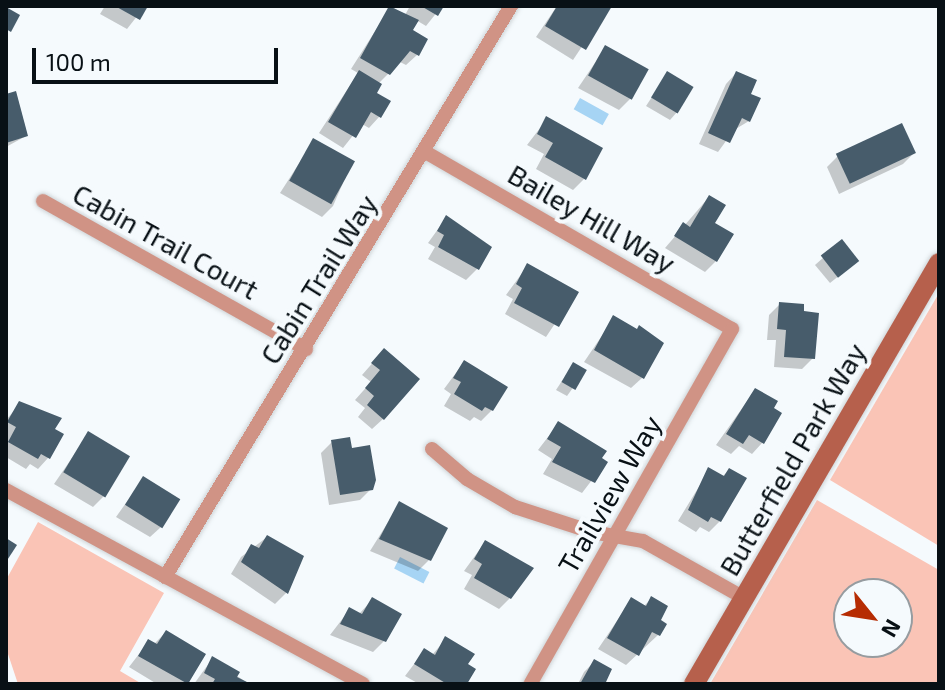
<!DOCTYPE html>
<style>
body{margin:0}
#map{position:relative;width:945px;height:690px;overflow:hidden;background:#f5fafd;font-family:"Exo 2",sans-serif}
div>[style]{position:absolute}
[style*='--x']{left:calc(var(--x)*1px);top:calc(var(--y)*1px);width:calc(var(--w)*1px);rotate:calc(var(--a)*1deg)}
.green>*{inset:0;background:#fac4b6}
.water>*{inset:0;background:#a6d4f4;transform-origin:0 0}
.shadow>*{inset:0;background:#0003}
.building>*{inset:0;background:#475c6b;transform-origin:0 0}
.roads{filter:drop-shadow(0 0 2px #cfd5d8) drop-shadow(0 0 2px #cfd5d8)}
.street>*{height:14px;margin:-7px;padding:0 7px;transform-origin:7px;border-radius:7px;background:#d09385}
.secondary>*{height:20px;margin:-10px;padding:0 10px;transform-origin:10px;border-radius:10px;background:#b6604c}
span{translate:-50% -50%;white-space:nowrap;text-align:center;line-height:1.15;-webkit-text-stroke:8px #f5fafd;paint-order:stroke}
.street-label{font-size:28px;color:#081015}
.frame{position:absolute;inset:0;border:8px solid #081015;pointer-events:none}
.north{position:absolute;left:833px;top:578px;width:80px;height:80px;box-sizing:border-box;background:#f5fafd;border:2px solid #969ca0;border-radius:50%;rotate:120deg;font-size:22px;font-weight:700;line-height:32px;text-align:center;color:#081015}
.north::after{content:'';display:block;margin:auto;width:28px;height:36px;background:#b62c03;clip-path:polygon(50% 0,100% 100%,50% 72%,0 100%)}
.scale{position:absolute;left:32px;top:48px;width:246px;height:36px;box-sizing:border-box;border:4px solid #081015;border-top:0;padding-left:10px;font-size:24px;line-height:28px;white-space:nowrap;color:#081015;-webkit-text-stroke:6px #f5fafd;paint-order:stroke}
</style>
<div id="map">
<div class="green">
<i style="clip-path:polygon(939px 293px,939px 546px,830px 480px)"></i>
<i style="clip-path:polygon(evenodd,817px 500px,939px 570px,939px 684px,710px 684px,817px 500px,849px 594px,897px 594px,897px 642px,849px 642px,849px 594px)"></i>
<i style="clip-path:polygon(38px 522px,164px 593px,120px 671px,142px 684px,18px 684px,6px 648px,6px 580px)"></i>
</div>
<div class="water">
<i style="left:580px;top:98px;width:33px;height:13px;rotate:29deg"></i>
<i style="left:400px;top:557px;width:33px;height:13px;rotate:27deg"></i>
</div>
<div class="shadow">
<i style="clip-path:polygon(105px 6px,145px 6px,127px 29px,100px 14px)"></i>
<i style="clip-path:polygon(391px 6px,405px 15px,410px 6px,442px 6px,426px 26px,416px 20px,410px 31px,417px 55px,406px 65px,400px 62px,378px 84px,374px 93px,379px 117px,369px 128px,362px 124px,343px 148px,319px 133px,358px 73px,351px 69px)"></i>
<i style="clip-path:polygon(557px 6px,609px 6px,573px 60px,536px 37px)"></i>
<i style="clip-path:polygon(605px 48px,630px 99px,619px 110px,578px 88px)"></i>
<i style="clip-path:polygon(736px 73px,748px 95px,749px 121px,734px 130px,718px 152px,699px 144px,726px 84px)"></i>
<i style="clip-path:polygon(667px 74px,677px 112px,670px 120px,646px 106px)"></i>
<i style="clip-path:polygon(6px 97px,26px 136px,6px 147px)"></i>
<i style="clip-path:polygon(547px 119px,584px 179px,573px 190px,536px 169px,544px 154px,527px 145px)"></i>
<i style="clip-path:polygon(314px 140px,352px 162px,333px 206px,322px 217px,280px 193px)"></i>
<i style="clip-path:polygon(914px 153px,903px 164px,839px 194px,827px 167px,838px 156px)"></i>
<i style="clip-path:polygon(709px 197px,716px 261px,705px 272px,665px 248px)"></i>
<i style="clip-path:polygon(446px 218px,477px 269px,466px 280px,428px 259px,435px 247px,428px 243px)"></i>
<i style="clip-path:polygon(841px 242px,850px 267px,830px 283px,815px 265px)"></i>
<i style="clip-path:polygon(528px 265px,576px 292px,546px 337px,505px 314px,513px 299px,506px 295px)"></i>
<i style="clip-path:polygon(780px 304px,802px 313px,813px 358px,802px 369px,774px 367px,776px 340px,767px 340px,769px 315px)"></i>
<i style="clip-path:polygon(614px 318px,642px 378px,631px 388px,584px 362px)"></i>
<i style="clip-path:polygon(384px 350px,383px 419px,372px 429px,358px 417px,365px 408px,355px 400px,371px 382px,362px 375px)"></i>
<i style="clip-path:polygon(464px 362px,492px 410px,481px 421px,474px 417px,470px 421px,444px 406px,451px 394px,444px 389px)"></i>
<i style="clip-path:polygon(573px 364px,585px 371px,567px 396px,556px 390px)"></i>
<i style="clip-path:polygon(755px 390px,772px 409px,762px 443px,752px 454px,739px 446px,731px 454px,716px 445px)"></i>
<i style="clip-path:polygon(20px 404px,53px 429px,48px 458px,38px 469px,30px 464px,26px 469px,6px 457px,6px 420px)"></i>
<i style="clip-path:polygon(558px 424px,605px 463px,582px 493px,543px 474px,552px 459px,538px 450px)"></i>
<i style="clip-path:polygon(89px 433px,104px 496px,93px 507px,54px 484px)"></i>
<i style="clip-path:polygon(332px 442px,350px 450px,371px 489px,360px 500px,329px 505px,321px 453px)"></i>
<i style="clip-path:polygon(709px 470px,722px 477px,729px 470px,720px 521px,709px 532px,700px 527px,696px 532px,678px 521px)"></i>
<i style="clip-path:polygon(143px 479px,161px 527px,150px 537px,116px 517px)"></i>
<i style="clip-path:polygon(400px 503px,429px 560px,418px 571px,370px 551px)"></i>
<i style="clip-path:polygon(267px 537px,301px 557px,286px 593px,275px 604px,231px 574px,241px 557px)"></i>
<i style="clip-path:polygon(485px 542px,510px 598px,499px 609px,464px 589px,472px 575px,464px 571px)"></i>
<i style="clip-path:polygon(651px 599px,658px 635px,626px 665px,598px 649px,631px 600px,643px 607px)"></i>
<i style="clip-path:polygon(372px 600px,384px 641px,373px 652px,330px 635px,350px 609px,359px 614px)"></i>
<i style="clip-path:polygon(166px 632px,203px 654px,185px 684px,157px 684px,129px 667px,149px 641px,155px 643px)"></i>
<i style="clip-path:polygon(446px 639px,465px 665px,465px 684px,419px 684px,405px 676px,424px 651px,432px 655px)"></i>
<i style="clip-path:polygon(212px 659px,249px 684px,194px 684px)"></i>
<i style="clip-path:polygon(594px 662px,606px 684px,578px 684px,584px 672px)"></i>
</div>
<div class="building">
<i style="clip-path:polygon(115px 6px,148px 6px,140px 20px)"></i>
<i style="clip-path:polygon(389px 6px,419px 20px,413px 30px,428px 39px,419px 56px,410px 51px,390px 75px,360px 58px)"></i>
<i style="clip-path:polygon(421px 6px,444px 6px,438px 16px)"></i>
<i style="clip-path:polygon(557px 6px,612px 6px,586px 50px,545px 26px)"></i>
<i style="clip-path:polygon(6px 7px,20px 15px,11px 32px,6px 29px)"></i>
<i style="left:605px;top:45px;width:50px;height:35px;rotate:29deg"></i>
<i style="clip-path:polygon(359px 70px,382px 84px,377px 93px,391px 101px,381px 118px,371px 112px,356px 138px,328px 122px)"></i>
<i style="left:667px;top:71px;width:31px;height:31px;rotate:31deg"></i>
<i style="clip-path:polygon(736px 71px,757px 80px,751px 94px,761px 98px,750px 122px,742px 118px,730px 143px,708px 133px)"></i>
<i style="clip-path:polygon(16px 91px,28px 136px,6px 143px,6px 94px)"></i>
<i style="clip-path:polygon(546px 116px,603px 148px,586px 180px,545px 157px,553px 143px,537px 134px)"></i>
<i style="left:902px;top:123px;width:33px;height:73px;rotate:65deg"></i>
<i style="left:313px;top:138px;width:48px;height:49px;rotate:29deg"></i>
<i style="clip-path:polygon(709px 195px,726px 205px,715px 223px,734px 234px,717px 262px,674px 236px,683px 222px,690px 227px)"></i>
<i style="clip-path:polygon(446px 215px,492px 247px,479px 270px,438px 247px,444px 235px,437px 231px)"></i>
<i style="left:842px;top:239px;width:28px;height:27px;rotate:52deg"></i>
<i style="clip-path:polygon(527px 263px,579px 292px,559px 327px,514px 303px,522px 288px,516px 284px)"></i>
<i style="clip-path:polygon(779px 302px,804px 304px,804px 311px,819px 313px,815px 359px,784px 357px,786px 330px,777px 329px)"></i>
<i style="clip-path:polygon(613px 315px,637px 329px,639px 325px,664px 343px,644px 379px,594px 350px)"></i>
<i style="clip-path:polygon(384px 348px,420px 379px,384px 420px,367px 405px,374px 396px,365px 388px,380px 370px,371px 363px)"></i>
<i style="clip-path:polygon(464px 360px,508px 387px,493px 411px,485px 407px,482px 411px,454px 394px,461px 382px,453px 378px)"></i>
<i style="left:573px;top:362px;width:16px;height:23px;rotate:30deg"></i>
<i style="clip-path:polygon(755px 388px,778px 401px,774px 408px,782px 413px,764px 444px,749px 435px,743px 444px,726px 434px)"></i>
<i style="clip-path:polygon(19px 401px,62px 418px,55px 429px,64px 434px,50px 459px,41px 454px,38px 459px,8px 442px,16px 427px,7px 422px)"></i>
<i style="clip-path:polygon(558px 421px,607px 451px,602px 458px,608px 462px,595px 483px,552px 462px,561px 447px,547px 439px)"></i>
<i style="left:88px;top:431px;width:49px;height:48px;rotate:31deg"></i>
<i style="clip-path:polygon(350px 437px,352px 448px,370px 445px,376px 480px,373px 490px,340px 495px,331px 440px)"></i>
<i style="clip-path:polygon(708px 467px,724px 476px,729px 468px,747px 478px,721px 522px,711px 517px,708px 522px,688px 510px)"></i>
<i style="left:143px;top:476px;width:44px;height:34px;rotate:32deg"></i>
<i style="clip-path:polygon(399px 501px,448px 528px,431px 561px,379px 539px)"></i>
<i style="clip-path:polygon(267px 535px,304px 556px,288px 594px,241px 562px,251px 544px,259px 548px)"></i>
<i style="clip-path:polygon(6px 538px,17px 545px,6px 562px)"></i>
<i style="clip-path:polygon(485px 540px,534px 568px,511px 599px,474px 578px,482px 564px,474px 559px)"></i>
<i style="clip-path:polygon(651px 596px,668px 606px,661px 620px,667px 624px,660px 636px,652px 632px,639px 656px,607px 638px,631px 597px,646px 606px)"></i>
<i style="clip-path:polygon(372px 597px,402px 614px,386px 642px,340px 624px,349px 607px,362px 614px)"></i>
<i style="clip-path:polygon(166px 630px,206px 654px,188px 684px,138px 656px,148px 639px,157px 644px)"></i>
<i style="clip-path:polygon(445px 636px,475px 654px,468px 664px,476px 669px,467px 684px,447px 684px,414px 664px,424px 648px,435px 655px)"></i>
<i style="clip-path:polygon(212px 656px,240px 672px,237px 677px,251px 684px,212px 684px,215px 679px,204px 673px)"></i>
<i style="clip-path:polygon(594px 659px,612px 669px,606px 682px,610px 684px,580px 684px)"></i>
</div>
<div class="roads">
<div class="street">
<i style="--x:427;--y:153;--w:352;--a:30"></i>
<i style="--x:732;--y:329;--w:408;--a:119.6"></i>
<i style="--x:43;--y:201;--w:302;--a:29.4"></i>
<i style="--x:432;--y:449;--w:46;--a:40.6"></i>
<i style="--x:467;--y:479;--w:56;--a:30.3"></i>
<i style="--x:515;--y:507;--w:81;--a:18"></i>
<i style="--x:592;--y:532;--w:52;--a:10"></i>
<i style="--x:643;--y:541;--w:116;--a:29.4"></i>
<i style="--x:6;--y:490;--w:406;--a:28.5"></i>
<i style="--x:165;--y:577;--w:668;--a:-58.79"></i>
</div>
<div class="secondary">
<i style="--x:694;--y:684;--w:487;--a:-59.8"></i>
</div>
</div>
<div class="street-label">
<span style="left:592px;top:218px;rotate:30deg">Bailey Hill Way</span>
<span style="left:166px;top:241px;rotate:29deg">Cabin Trail Court</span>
<span style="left:318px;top:279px;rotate:-58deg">Cabin Trail Way</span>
<span style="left:792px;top:459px;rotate:-60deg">Butterfield Park Way</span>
<span style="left:609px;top:494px;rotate:-60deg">Trailview Way</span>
</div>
<div class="frame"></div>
<div class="north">N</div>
<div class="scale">100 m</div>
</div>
